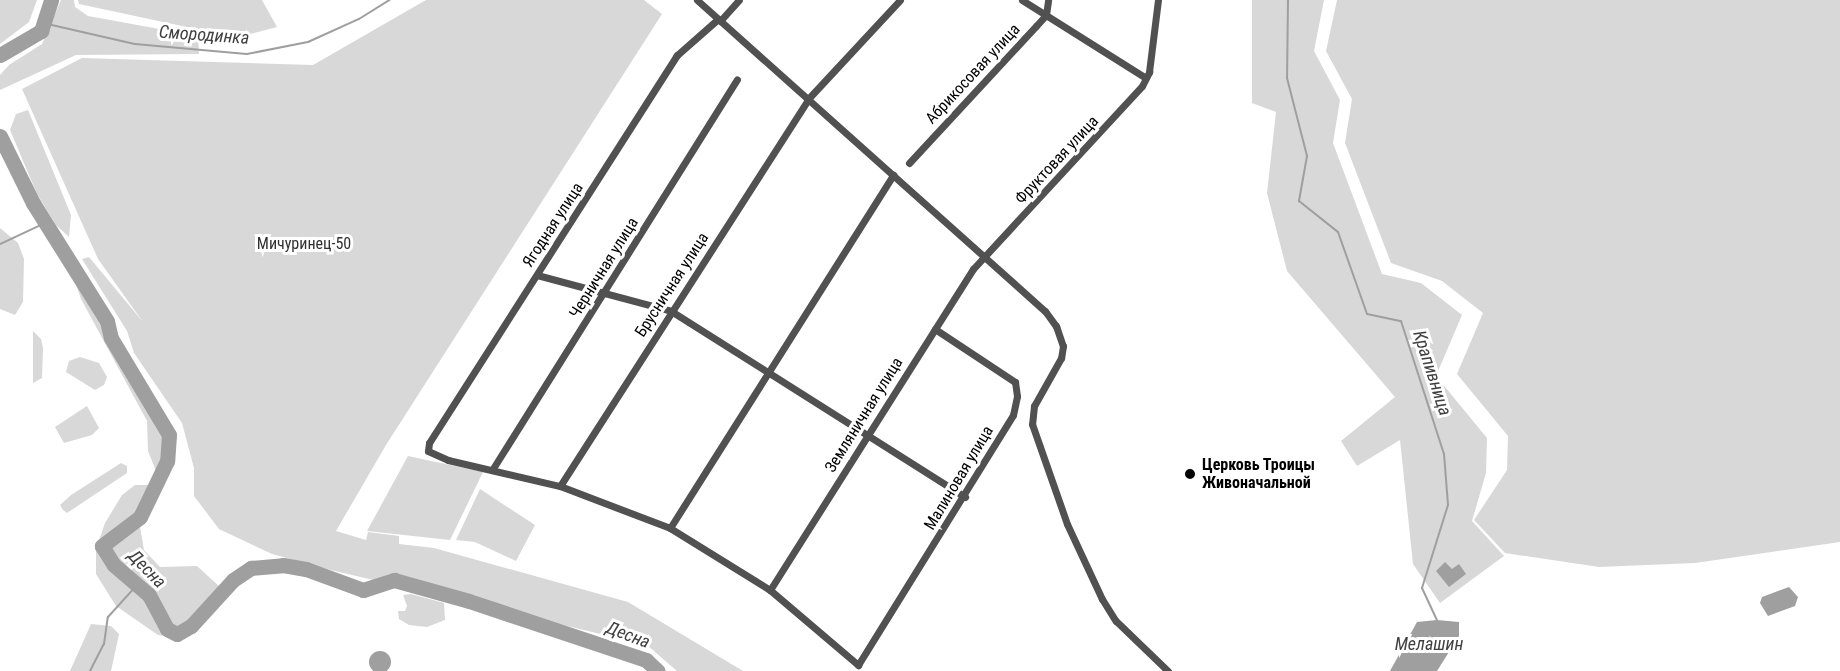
<!DOCTYPE html>
<meta charset="utf-8">
<style>
body{margin:0}
#map{position:relative;width:1840px;height:671px;overflow:hidden;background:#fff;font-family:"Roboto Condensed",sans-serif}
div>[style]{position:absolute}
[style*='--x']{left:calc(var(--x)*1px);top:calc(var(--y)*1px);width:calc(var(--w)*1px);rotate:calc(var(--a)*1deg)}
.green>*{inset:0;background:#d8d8d8}
.water>*{inset:0;background:#9f9f9f}
.round{border-radius:50%}
.stream>*{height:2px;margin:-1px;padding:0 1px;transform-origin:1px;border-radius:1px;background:#9f9f9f}
.river>*{height:15px;margin:-7.5px;padding:0 7.5px;transform-origin:7.5px;border-radius:7.5px;background:#9f9f9f}
.minor>*{height:7px;margin:-3.5px;padding:0 3.5px;transform-origin:3.5px;border-radius:3.5px;background:#515151}
.dots>*{width:16px;height:16px;translate:-50% -50%;box-sizing:border-box;border:3px solid #fff;border-radius:50%}
span{translate:-50% -50%;white-space:nowrap;text-align:center;line-height:1.15;-webkit-text-stroke:6px #fff;paint-order:stroke}
.street-label{font-size:16px;color:#000}
.park-label{font-size:16px;color:#2f2f2f}
.poi-label{font-size:16px;color:#000;font-weight:700}
.left{translate:0 -50%;text-align:left}
.water-label{font-size:18px;color:#404040;font-style:italic}
</style>
<div id="map">
<div class="green">
<i style="clip-path:polygon(0 0,37px 0,29px 22px,0 44px)"></i>
<i style="clip-path:polygon(61px 0,74px 0,75px 7px,88px 16px,198px 36px,199px 54px,76px 55px,0 90px,0 75px,9px 65px,42px 44px)"></i>
<i style="clip-path:polygon(78px 0,262px 0,277px 27px,215px 43px,196px 29px,79px 4px)"></i>
<i style="clip-path:polygon(426px 0,644px 0,662px 14px,386px 445px,336px 531px,366px 540px,368px 532px,399px 536px,399px 544px,434px 548px,628px 602px,743px 671px,677px 671px,647px 645px,331px 570px,272px 554px,219px 529px,194px 496px,194px 468px,182px 423px,134px 353px,127px 331px,82px 259px,89px 257px,143px 322px,98px 259px,22px 89px,82px 58px,313px 65px)"></i>
<i style="clip-path:polygon(1252px 0,1324px 0,1314px 51px,1340px 100px,1333px 143px,1382px 274px,1421px 283px,1462px 315px,1436px 376px,1487px 438px,1486px 473px,1472px 521px,1504px 556px,1440px 603px,1413px 564px,1400px 440px,1357px 466px,1341px 441px,1395px 397px,1287px 271px,1267px 193px,1276px 112px,1252px 103px)"></i>
<i style="clip-path:polygon(1337px 0,1840px 0,1840px 542px,1695px 563px,1599px 567px,1505px 553px,1474px 520px,1507px 470px,1508px 436px,1457px 374px,1483px 313px,1442px 281px,1391px 263px,1345px 143px,1352px 99px,1326px 51px)"></i>
<i style="clip-path:polygon(28px 110px,71px 215px,69px 237px,56px 225px,37px 194px,10px 130px,16px 114px)"></i>
<i style="clip-path:polygon(0 228px,18px 243px,24px 259px,23px 302px,15px 315px,0 309px)"></i>
<i style="clip-path:polygon(78px 267px,89px 286px,109px 340px,167px 435px,165px 459px,156px 471px,148px 451px,147px 421px,81px 299px,73px 275px)"></i>
<i style="clip-path:polygon(33px 331px,41px 339px,43px 348px,42px 378px,33px 383px)"></i>
<i style="clip-path:polygon(80px 357px,99px 363px,107px 377px,104px 385px,95px 390px,66px 372px,69px 361px)"></i>
<i style="clip-path:polygon(87px 406px,99px 428px,92px 435px,64px 443px,55px 427px)"></i>
<i style="clip-path:polygon(408px 456px,483px 472px,450px 540px,367px 531px)"></i>
<i style="clip-path:polygon(121px 463px,127px 466px,127px 473px,67px 513px,63px 510px,60px 505px,71px 495px)"></i>
<i style="clip-path:polygon(135px 485px,152px 485px,138px 515px,144px 550px,160px 567px,197px 566px,220px 587px,190px 623px,170px 637px,158px 635px,116px 606px,96px 574px,96px 549px,105px 523px,122px 495px)"></i>
<i style="clip-path:polygon(480px 489px,535px 525px,516px 561px,475px 542px,456px 540px)"></i>
<i style="clip-path:polygon(411px 594px,444px 603px,445px 620px,427px 627px,409px 625px,399px 619px,398px 611px,405px 611px,407px 606px,403px 595px)"></i>
<i style="clip-path:polygon(91px 624px,111px 626px,119px 634px,111px 671px,70px 671px)"></i>
</div>
<div class="water">
<i style="clip-path:polygon(1445px 562px,1452px 569px,1459px 564px,1466px 574px,1449px 587px,1436px 571px)"></i>
<i style="clip-path:polygon(1789px 587px,1798px 597px,1795px 606px,1768px 616px,1760px 603px,1762px 597px)"></i>
<i style="clip-path:polygon(1437px 620px,1459px 622px,1459px 636px,1437px 671px,1390px 671px,1417px 622px)"></i>
<i class="round" style="left:369px;top:651px;width:22px;height:22px"></i>
</div>
<div class="stream">
<i style="--x:1288;--y:0;--w:78;--a:90.7"></i>
<i style="--x:1287;--y:78;--w:81;--a:75.6"></i>
<i style="--x:1307;--y:156;--w:46;--a:100.1"></i>
<i style="--x:1299;--y:201;--w:50;--a:38.5"></i>
<i style="--x:1338;--y:232;--w:87;--a:70.5"></i>
<i style="--x:1367;--y:314;--w:35;--a:12"></i>
<i style="--x:1401;--y:321;--w:140;--a:72.1"></i>
<i style="--x:1444;--y:454;--w:51;--a:85.5"></i>
<i style="--x:1448;--y:505;--w:87;--a:107.4"></i>
<i style="--x:1422;--y:588;--w:35;--a:65"></i>
<i style="--x:43;--y:23;--w:94;--a:12.9"></i>
<i style="--x:135;--y:44;--w:112;--a:5.1"></i>
<i style="--x:247;--y:54;--w:62;--a:-11.1"></i>
<i style="--x:308;--y:42;--w:56;--a:-24.3"></i>
<i style="--x:359;--y:19;--w:36;--a:-32"></i>
<i style="--x:0;--y:244;--w:50;--a:-25"></i>
<i style="--x:90;--y:671;--w:30;--a:-63"></i>
<i style="--x:104;--y:644;--w:27;--a:-82"></i>
<i style="--x:108;--y:617;--w:43;--a:-47.8"></i>
</div>
<div class="river">
<i style="--x:0;--y:55;--w:48;--a:-30.3"></i>
<i style="--x:41;--y:31;--w:33;--a:-72"></i>
<i style="--x:0;--y:136;--w:75;--a:63.8"></i>
<i style="--x:33;--y:203;--w:139;--a:57.9"></i>
<i style="--x:107;--y:321;--w:17;--a:77"></i>
<i style="--x:111;--y:338;--w:113;--a:59.1"></i>
<i style="--x:169;--y:435;--w:26;--a:94"></i>
<i style="--x:167;--y:461;--w:62;--a:115.7"></i>
<i style="--x:140;--y:517;--w:48;--a:142.7"></i>
<i style="--x:102;--y:546;--w:22;--a:58"></i>
<i style="--x:114;--y:565;--w:46;--a:40.6"></i>
<i style="--x:149;--y:595;--w:38;--a:62"></i>
<i style="--x:167;--y:629;--w:11;--a:27"></i>
<i style="--x:177;--y:634;--w:16;--a:-30"></i>
<i style="--x:191;--y:626;--w:62;--a:-47.6"></i>
<i style="--x:233;--y:580;--w:22;--a:-34"></i>
<i style="--x:251;--y:568;--w:32;--a:-5"></i>
<i style="--x:283;--y:565;--w:23;--a:10"></i>
<i style="--x:306;--y:569;--w:61;--a:20.2"></i>
<i style="--x:363;--y:590;--w:33;--a:-18"></i>
<i style="--x:394;--y:580;--w:78;--a:15.6"></i>
<i style="--x:469;--y:601;--w:187;--a:18.4"></i>
<i style="--x:646;--y:660;--w:16;--a:43"></i>
</div>
<div class="minor">
<i style="--x:697;--y:0;--w:467;--a:41.8"></i>
<i style="--x:1045;--y:311;--w:19;--a:54"></i>
<i style="--x:1056;--y:326;--w:21;--a:71"></i>
<i style="--x:1063;--y:346;--w:12;--a:99"></i>
<i style="--x:1061;--y:358;--w:55;--a:119.4"></i>
<i style="--x:1034;--y:406;--w:18;--a:96"></i>
<i style="--x:1032;--y:424;--w:106;--a:70.7"></i>
<i style="--x:1067;--y:524;--w:83;--a:65"></i>
<i style="--x:1102;--y:599;--w:26;--a:58"></i>
<i style="--x:1116;--y:621;--w:72;--a:43.9"></i>
<i style="--x:1022;--y:0;--w:146;--a:32.2"></i>
<i style="--x:718;--y:19;--w:55;--a:138.7"></i>
<i style="--x:677;--y:55;--w:460;--a:122.6"></i>
<i style="--x:429;--y:443;--w:8;--a:97"></i>
<i style="--x:428;--y:451;--w:22;--a:24"></i>
<i style="--x:448;--y:460;--w:115;--a:13.1"></i>
<i style="--x:560;--y:486;--w:118;--a:20.9"></i>
<i style="--x:670;--y:528;--w:118;--a:31.8"></i>
<i style="--x:770;--y:590;--w:116;--a:40.4"></i>
<i style="--x:858;--y:665;--w:294;--a:-58.2"></i>
<i style="--x:1013;--y:415;--w:19;--a:-78"></i>
<i style="--x:1017;--y:396;--w:14;--a:-98"></i>
<i style="--x:1015;--y:382;--w:96;--a:-146.5"></i>
<i style="--x:720;--y:21;--w:28;--a:-48"></i>
<i style="--x:909;--y:163;--w:187;--a:-47.2"></i>
<i style="--x:1036;--y:26;--w:15;--a:-48"></i>
<i style="--x:1046;--y:15;--w:15;--a:-82"></i>
<i style="--x:537;--y:275;--w:139;--a:15"></i>
<i style="--x:671;--y:311;--w:348;--a:32.3"></i>
<i style="--x:492;--y:470;--w:461;--a:-57.9"></i>
<i style="--x:560;--y:486;--w:460;--a:-57.3"></i>
<i style="--x:808;--y:99;--w:135;--a:-47.1"></i>
<i style="--x:670;--y:528;--w:418;--a:-57.7"></i>
<i style="--x:770;--y:590;--w:380;--a:-57.7"></i>
<i style="--x:973;--y:269;--w:249;--a:-47.3"></i>
<i style="--x:1142;--y:86;--w:16;--a:-63"></i>
<i style="--x:1149;--y:72;--w:73;--a:-82.9"></i>
</div>
<div class="dots">
<i style="left:1190px;top:474px;background:#000"></i>
</div>
<div class="street-label">
<span style="left:973px;top:74px;rotate:-47deg">Абрикосовая улица</span>
<span style="left:1057px;top:160px;rotate:-47deg">Фруктовая улица</span>
<span style="left:553px;top:225px;rotate:-57deg">Ягодная улица</span>
<span style="left:604px;top:268px;rotate:-58deg">Черничная улица</span>
<span style="left:672px;top:285px;rotate:-57deg">Брусничная улица</span>
<span style="left:864px;top:415px;rotate:-58deg">Земляничная улица</span>
<span style="left:959px;top:478px;rotate:-59deg">Малиновая улица</span>
</div>
<div class="park-label">
<span style="left:304px;top:244px">Мичуринец-50</span>
</div>
<div class="poi-label">
<span class="left" style="left:1202px;top:474px">Церковь Троицы<br>Живоначальной</span>
</div>
<div class="water-label">
<span style="left:204px;top:35px;rotate:4deg">Смородинка</span>
<span style="left:1432px;top:373px;rotate:72deg">Крапивница</span>
<span style="left:147px;top:569px;rotate:46deg">Десна</span>
<span style="left:628px;top:635px;rotate:21deg">Десна</span>
<span style="left:1429px;top:644px">Мелашин</span>
</div>
</div>
